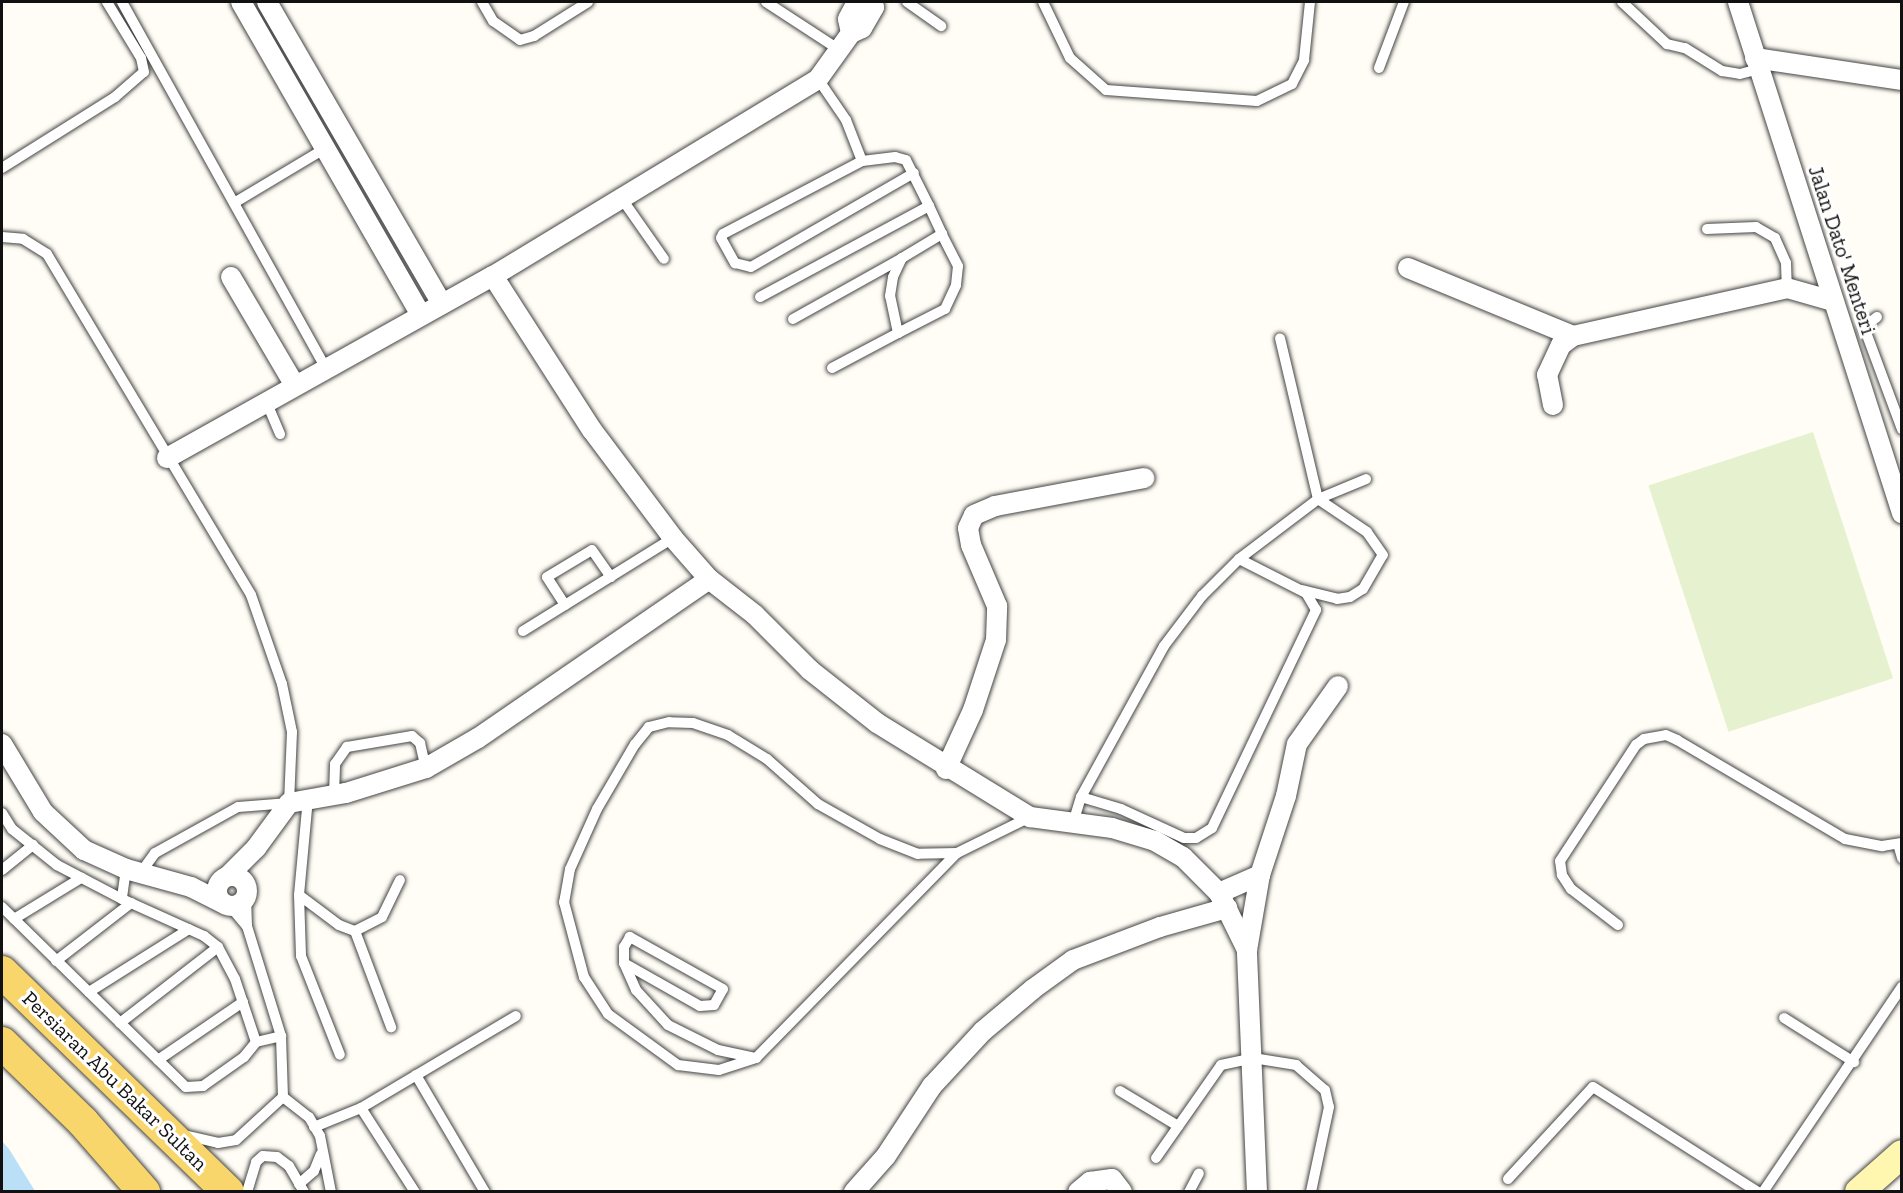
<!DOCTYPE html>
<style>
body{margin:0}
#map{position:relative;width:1903px;height:1193px;overflow:hidden;background:#fffdf5;font-family:"Zilla Slab",serif}
div>[style]{position:absolute}
[style*='--x']{left:calc(var(--x)*1px);top:calc(var(--y)*1px);width:calc(var(--w)*1px);rotate:calc(var(--a)*1deg)}
.pitch>*{inset:0;background:#e6f2cf;transform-origin:0 0}
.water>*{inset:0;background:#b9e0f7}
.roads{filter:drop-shadow(0 0 2px #444) drop-shadow(0 0 2px #444)}
.service>*{height:10px;margin:-5px;padding:0 5px;transform-origin:5px;border-radius:5px;background:#fff}
.minor>*{height:20px;margin:-10px;padding:0 10px;transform-origin:10px;border-radius:10px;background:#fff}
.minor>.ring{margin:-10px;padding:0;box-sizing:content-box;background:none;border:20px solid #fff;border-radius:50%}
.secondary>*{height:28px;margin:-14px;padding:0 14px;transform-origin:14px;border-radius:14px;background:#fff6b0}
.primary>*{height:32px;margin:-16px;padding:0 16px;transform-origin:16px;border-radius:16px;background:#f9d66b}
span{translate:-50% -50%;white-space:nowrap;text-align:center;line-height:1.15;-webkit-text-stroke:6px #fff;paint-order:stroke}
.street-label{font-size:21px;color:#111}
.frame{position:absolute;inset:0;border:3px solid #111;pointer-events:none}
</style>
<div id="map">
<div class="pitch">
<i style="left:1813px;top:432px;width:259px;height:173px;rotate:72deg"></i>
</div>
<div class="water">
<i style="clip-path:polygon(2px 1141px,9px 1149px,35px 1191px,2px 1191px)"></i>
</div>
<div class="roads">
<div class="service">
<i style="--x:122;--y:2;--w:418;--a:60.9"></i>
<i style="--x:482;--y:2;--w:22;--a:60"></i>
<i style="--x:493;--y:21;--w:33;--a:35"></i>
<i style="--x:520;--y:40;--w:15;--a:-16"></i>
<i style="--x:534;--y:36;--w:64;--a:-32.2"></i>
<i style="--x:766;--y:2;--w:86;--a:33.1"></i>
<i style="--x:907;--y:2;--w:42;--a:35.2"></i>
<i style="--x:1043;--y:2;--w:62;--a:64.3"></i>
<i style="--x:1070;--y:58;--w:48;--a:41.6"></i>
<i style="--x:1106;--y:90;--w:151;--a:4.2"></i>
<i style="--x:1257;--y:101;--w:39;--a:-26"></i>
<i style="--x:1292;--y:84;--w:27;--a:-63"></i>
<i style="--x:1304;--y:60;--w:58;--a:-84.1"></i>
<i style="--x:1622;--y:2;--w:62;--a:43"></i>
<i style="--x:1667;--y:44;--w:18;--a:13"></i>
<i style="--x:1685;--y:48;--w:44;--a:31.9"></i>
<i style="--x:1722;--y:71;--w:18;--a:9"></i>
<i style="--x:1740;--y:74;--w:20;--a:-15"></i>
<i style="--x:1379;--y:68;--w:71;--a:-69.3"></i>
<i style="--x:818;--y:79;--w:50;--a:55.7"></i>
<i style="--x:846;--y:120;--w:44;--a:68.7"></i>
<i style="--x:862;--y:161;--w:157;--a:152.3"></i>
<i style="--x:723;--y:234;--w:4;--a:117"></i>
<i style="--x:721;--y:238;--w:29;--a:61"></i>
<i style="--x:735;--y:263;--w:16;--a:14"></i>
<i style="--x:751;--y:267;--w:188;--a:-30"></i>
<i style="--x:2;--y:168;--w:133;--a:-32.1"></i>
<i style="--x:115;--y:97;--w:38;--a:-41"></i>
<i style="--x:144;--y:72;--w:14;--a:-102"></i>
<i style="--x:141;--y:58;--w:66;--a:-121.3"></i>
<i style="--x:622;--y:199;--w:73;--a:55"></i>
<i style="--x:234;--y:203;--w:107;--a:-30.9"></i>
<i style="--x:1707;--y:229;--w:49;--a:-2.3"></i>
<i style="--x:1756;--y:227;--w:22;--a:30"></i>
<i style="--x:1775;--y:238;--w:27;--a:66"></i>
<i style="--x:1786;--y:263;--w:25;--a:88"></i>
<i style="--x:2;--y:237;--w:21;--a:5"></i>
<i style="--x:23;--y:239;--w:28;--a:32"></i>
<i style="--x:47;--y:254;--w:397;--a:59.1"></i>
<i style="--x:251;--y:595;--w:94;--a:70.8"></i>
<i style="--x:282;--y:684;--w:49;--a:78.2"></i>
<i style="--x:292;--y:732;--w:71;--a:92.4"></i>
<i style="--x:289;--y:803;--w:51;--a:175.5"></i>
<i style="--x:238;--y:807;--w:95;--a:151"></i>
<i style="--x:155;--y:853;--w:26;--a:126"></i>
<i style="--x:760;--y:297;--w:192;--a:-28.3"></i>
<i style="--x:929;--y:206;--w:51;--a:-116.6"></i>
<i style="--x:906;--y:160;--w:11;--a:-165"></i>
<i style="--x:895;--y:157;--w:33;--a:173"></i>
<i style="--x:1877;--y:317;--w:16;--a:142"></i>
<i style="--x:1864;--y:327;--w:109;--a:69.6"></i>
<i style="--x:793;--y:319;--w:125;--a:-29.2"></i>
<i style="--x:898;--y:333;--w:53;--a:-27.1"></i>
<i style="--x:945;--y:309;--w:26;--a:-65"></i>
<i style="--x:956;--y:285;--w:19;--a:-84"></i>
<i style="--x:958;--y:266;--w:36;--a:-117"></i>
<i style="--x:832;--y:368;--w:75;--a:-27.9"></i>
<i style="--x:898;--y:333;--w:38;--a:-102"></i>
<i style="--x:890;--y:296;--w:19;--a:-81"></i>
<i style="--x:893;--y:277;--w:21;--a:-65"></i>
<i style="--x:902;--y:258;--w:47;--a:-31"></i>
<i style="--x:942;--y:234;--w:31;--a:-115"></i>
<i style="--x:266;--y:401;--w:36;--a:67"></i>
<i style="--x:1318;--y:499;--w:52;--a:-22.6"></i>
<i style="--x:1302;--y:590;--w:36;--a:14"></i>
<i style="--x:1337;--y:599;--w:13;--a:-9"></i>
<i style="--x:1350;--y:597;--w:15;--a:-32"></i>
<i style="--x:1363;--y:589;--w:39;--a:-60"></i>
<i style="--x:1383;--y:555;--w:28;--a:-125"></i>
<i style="--x:1367;--y:532;--w:59;--a:-146"></i>
<i style="--x:565;--y:605;--w:33;--a:-123"></i>
<i style="--x:547;--y:577;--w:52;--a:-31"></i>
<i style="--x:592;--y:550;--w:33;--a:55"></i>
<i style="--x:523;--y:631;--w:176;--a:-31.8"></i>
<i style="--x:334;--y:795;--w:31;--a:-88"></i>
<i style="--x:335;--y:764;--w:21;--a:-55"></i>
<i style="--x:347;--y:747;--w:66;--a:-9.6"></i>
<i style="--x:412;--y:736;--w:11;--a:41"></i>
<i style="--x:420;--y:743;--w:26;--a:77"></i>
<i style="--x:1081;--y:797;--w:42;--a:16.7"></i>
<i style="--x:1121;--y:809;--w:69;--a:24.7"></i>
<i style="--x:1184;--y:838;--w:12;--a:0"></i>
<i style="--x:1196;--y:838;--w:19;--a:-32"></i>
<i style="--x:1212;--y:828;--w:242;--a:-64.5"></i>
<i style="--x:1316;--y:610;--w:20;--a:-120"></i>
<i style="--x:1306;--y:593;--w:75;--a:-153.1"></i>
<i style="--x:308;--y:798;--w:97;--a:95.3"></i>
<i style="--x:299;--y:895;--w:61;--a:88.1"></i>
<i style="--x:301;--y:956;--w:106;--a:68.5"></i>
<i style="--x:2;--y:813;--w:19;--a:58"></i>
<i style="--x:12;--y:829;--w:58;--a:38.7"></i>
<i style="--x:57;--y:865;--w:73;--a:27.6"></i>
<i style="--x:1073;--y:823;--w:27;--a:-73"></i>
<i style="--x:1081;--y:797;--w:172;--a:-61.2"></i>
<i style="--x:1164;--y:646;--w:63;--a:-52.8"></i>
<i style="--x:1202;--y:596;--w:52;--a:-45"></i>
<i style="--x:1239;--y:559;--w:99;--a:-37.2"></i>
<i style="--x:1318;--y:499;--w:165;--a:-103.3"></i>
<i style="--x:1898;--y:844;--w:15;--a:74"></i>
<i style="--x:957;--y:853;--w:39;--a:179"></i>
<i style="--x:918;--y:854;--w:41;--a:-158.5"></i>
<i style="--x:880;--y:839;--w:71;--a:-150.6"></i>
<i style="--x:818;--y:804;--w:68;--a:-138.6"></i>
<i style="--x:767;--y:759;--w:46;--a:-148.4"></i>
<i style="--x:728;--y:735;--w:37;--a:-161"></i>
<i style="--x:693;--y:723;--w:24;--a:-178"></i>
<i style="--x:669;--y:722;--w:21;--a:166"></i>
<i style="--x:649;--y:727;--w:22;--a:129"></i>
<i style="--x:635;--y:744;--w:75;--a:120.3"></i>
<i style="--x:597;--y:809;--w:66;--a:114.2"></i>
<i style="--x:570;--y:869;--w:34;--a:100"></i>
<i style="--x:564;--y:902;--w:78;--a:75.1"></i>
<i style="--x:584;--y:977;--w:44;--a:57"></i>
<i style="--x:608;--y:1014;--w:87;--a:36.1"></i>
<i style="--x:678;--y:1065;--w:41;--a:7"></i>
<i style="--x:719;--y:1070;--w:39;--a:-18"></i>
<i style="--x:756;--y:1058;--w:287;--a:-45.6"></i>
<i style="--x:957;--y:853;--w:81;--a:-26.3"></i>
<i style="--x:126;--y:869;--w:30;--a:98"></i>
<i style="--x:122;--y:899;--w:90;--a:24.3"></i>
<i style="--x:204;--y:936;--w:18;--a:38"></i>
<i style="--x:218;--y:947;--w:36;--a:62"></i>
<i style="--x:235;--y:979;--w:66;--a:71.6"></i>
<i style="--x:2;--y:870;--w:40;--a:-39"></i>
<i style="--x:299;--y:895;--w:50;--a:36.9"></i>
<i style="--x:339;--y:925;--w:17;--a:21"></i>
<i style="--x:355;--y:931;--w:30;--a:-27"></i>
<i style="--x:382;--y:917;--w:41;--a:-64.1"></i>
<i style="--x:230;--y:906;--w:26;--a:50"></i>
<i style="--x:2;--y:907;--w:257;--a:44.4"></i>
<i style="--x:186;--y:1087;--w:17;--a:-3"></i>
<i style="--x:203;--y:1086;--w:50;--a:-35.3"></i>
<i style="--x:244;--y:1057;--w:19;--a:-51"></i>
<i style="--x:256;--y:1042;--w:26;--a:-13"></i>
<i style="--x:14;--y:919;--w:79;--a:-31.5"></i>
<i style="--x:1618;--y:925;--w:59;--a:-142.5"></i>
<i style="--x:1571;--y:889;--w:17;--a:-123"></i>
<i style="--x:1562;--y:875;--w:14;--a:-98"></i>
<i style="--x:1560;--y:861;--w:139;--a:-56.8"></i>
<i style="--x:1636;--y:745;--w:10;--a:-37"></i>
<i style="--x:1644;--y:739;--w:22;--a:-10"></i>
<i style="--x:1666;--y:735;--w:12;--a:24"></i>
<i style="--x:1677;--y:740;--w:195;--a:30.5"></i>
<i style="--x:1845;--y:839;--w:38;--a:11"></i>
<i style="--x:1882;--y:846;--w:20;--a:-9"></i>
<i style="--x:355;--y:931;--w:103;--a:69.4"></i>
<i style="--x:56;--y:961;--w:95;--a:-37.7"></i>
<i style="--x:624;--y:963;--w:87;--a:29.5"></i>
<i style="--x:700;--y:1006;--w:14;--a:-4"></i>
<i style="--x:714;--y:1005;--w:18;--a:-61"></i>
<i style="--x:723;--y:989;--w:107;--a:-150.8"></i>
<i style="--x:630;--y:937;--w:12;--a:121"></i>
<i style="--x:624;--y:947;--w:16;--a:90"></i>
<i style="--x:624;--y:963;--w:30;--a:66"></i>
<i style="--x:636;--y:990;--w:47;--a:47.6"></i>
<i style="--x:668;--y:1025;--w:56;--a:26.6"></i>
<i style="--x:718;--y:1050;--w:39;--a:12"></i>
<i style="--x:89;--y:992;--w:118;--a:-32.2"></i>
<i style="--x:1784;--y:1018;--w:83;--a:32.2"></i>
<i style="--x:120;--y:1023;--w:124;--a:-37.8"></i>
<i style="--x:158;--y:1060;--w:103;--a:-34.3"></i>
<i style="--x:416;--y:1075;--w:136;--a:59.5"></i>
<i style="--x:1120;--y:1091;--w:68;--a:31.1"></i>
<i style="--x:283;--y:1097;--w:33;--a:38"></i>
<i style="--x:309;--y:1117;--w:22;--a:60"></i>
<i style="--x:320;--y:1136;--w:57;--a:78.9"></i>
<i style="--x:361;--y:1108;--w:100;--a:57.3"></i>
<i style="--x:314;--y:1127;--w:51;--a:-22"></i>
<i style="--x:361;--y:1108;--w:180;--a:-30.7"></i>
<i style="--x:184;--y:1135;--w:35;--a:13"></i>
<i style="--x:218;--y:1143;--w:18;--a:-9"></i>
<i style="--x:236;--y:1140;--w:64;--a:-42.5"></i>
<i style="--x:283;--y:1097;--w:61;--a:-91.9"></i>
<i style="--x:281;--y:1036;--w:115;--a:-107.2"></i>
<i style="--x:247;--y:926;--w:28;--a:-92"></i>
<i style="--x:1156;--y:1158;--w:113;--a:-55"></i>
<i style="--x:1221;--y:1065;--w:33;--a:-12"></i>
<i style="--x:1253;--y:1058;--w:44;--a:9.2"></i>
<i style="--x:1296;--y:1065;--w:38;--a:41"></i>
<i style="--x:1325;--y:1090;--w:17;--a:77"></i>
<i style="--x:1329;--y:1107;--w:87;--a:102"></i>
<i style="--x:1508;--y:1179;--w:125;--a:-47.3"></i>
<i style="--x:1593;--y:1087;--w:196;--a:32.5"></i>
<i style="--x:299;--y:1184;--w:20;--a:-41"></i>
<i style="--x:314;--y:1171;--w:18;--a:-68"></i>
<i style="--x:247;--y:1192;--w:31;--a:-73"></i>
<i style="--x:256;--y:1162;--w:9;--a:-41"></i>
<i style="--x:263;--y:1156;--w:14;--a:4"></i>
<i style="--x:277;--y:1157;--w:15;--a:37"></i>
<i style="--x:289;--y:1166;--w:30;--a:60"></i>
<i style="--x:1189;--y:1192;--w:21;--a:-62"></i>
<i style="--x:1763;--y:1192;--w:248;--a:-55.9"></i>
</div>
<div class="minor">
<i style="--x:241;--y:2;--w:361;--a:60.1"></i>
<i style="--x:267;--y:2;--w:349;--a:59.9"></i>
<i style="--x:1738;--y:2;--w:537;--a:72.21"></i>
<i style="--x:851;--y:33;--w:14;--a:-102"></i>
<i style="--x:848;--y:19;--w:19;--a:-62"></i>
<i style="--x:1755;--y:58;--w:149;--a:8.5"></i>
<i style="--x:1408;--y:268;--w:178;--a:22.4"></i>
<i style="--x:1573;--y:336;--w:219;--a:-12.6"></i>
<i style="--x:1787;--y:288;--w:48;--a:15.8"></i>
<i style="--x:493;--y:276;--w:183;--a:57.3"></i>
<i style="--x:592;--y:430;--w:135;--a:53.1"></i>
<i style="--x:673;--y:538;--w:55;--a:48.7"></i>
<i style="--x:709;--y:579;--w:58;--a:38"></i>
<i style="--x:755;--y:615;--w:78;--a:45"></i>
<i style="--x:810;--y:670;--w:85;--a:38.3"></i>
<i style="--x:877;--y:723;--w:180;--a:31.6"></i>
<i style="--x:1030;--y:817;--w:83;--a:7.6"></i>
<i style="--x:1112;--y:828;--w:45;--a:16.8"></i>
<i style="--x:1155;--y:841;--w:32;--a:30"></i>
<i style="--x:1183;--y:857;--w:51;--a:45"></i>
<i style="--x:1219;--y:893;--w:64;--a:63.8"></i>
<i style="--x:231;--y:277;--w:124;--a:59.5"></i>
<i style="--x:1553;--y:405;--w:31;--a:-101"></i>
<i style="--x:1547;--y:375;--w:33;--a:-65"></i>
<i style="--x:1561;--y:345;--w:15;--a:-37"></i>
<i style="--x:167;--y:458;--w:373;--a:-29.2"></i>
<i style="--x:493;--y:276;--w:380;--a:-31.2"></i>
<i style="--x:818;--y:79;--w:57;--a:-54.3"></i>
<i style="--x:851;--y:33;--w:12;--a:-24"></i>
<i style="--x:862;--y:28;--w:24;--a:-60"></i>
<i style="--x:874;--y:7;--w:5;--a:-112"></i>
<i style="--x:2;--y:744;--w:79;--a:58.9"></i>
<i style="--x:43;--y:812;--w:56;--a:42.8"></i>
<i style="--x:84;--y:850;--w:46;--a:24.3"></i>
<i style="--x:126;--y:869;--w:67;--a:15.5"></i>
<i style="--x:191;--y:887;--w:34;--a:27"></i>
<i style="--x:946;--y:769;--w:65;--a:-65.4"></i>
<i style="--x:973;--y:710;--w:74;--a:-71.8"></i>
<i style="--x:996;--y:640;--w:34;--a:-88"></i>
<i style="--x:997;--y:606;--w:66;--a:-113.1"></i>
<i style="--x:971;--y:545;--w:17;--a:-100"></i>
<i style="--x:968;--y:528;--w:14;--a:-65"></i>
<i style="--x:974;--y:515;--w:23;--a:-23"></i>
<i style="--x:995;--y:506;--w:152;--a:-10.6"></i>
<i class="ring" style="left:217px;top:876px;width:10px;height:10px"></i>
<i style="--x:228;--y:876;--w:40;--a:-45"></i>
<i style="--x:256;--y:848;--w:56;--a:-53.7"></i>
<i style="--x:289;--y:803;--w:58;--a:-10"></i>
<i style="--x:346;--y:793;--w:84;--a:-17.4"></i>
<i style="--x:426;--y:768;--w:60;--a:-30"></i>
<i style="--x:478;--y:738;--w:280;--a:-34.5"></i>
<i style="--x:1219;--y:893;--w:45;--a:-23.7"></i>
<i style="--x:854;--y:1192;--w:48;--a:-48.4"></i>
<i style="--x:886;--y:1156;--w:84;--a:-56.7"></i>
<i style="--x:932;--y:1086;--w:75;--a:-47.2"></i>
<i style="--x:983;--y:1031;--w:65;--a:-40"></i>
<i style="--x:1033;--y:989;--w:49;--a:-35.9"></i>
<i style="--x:1073;--y:960;--w:93;--a:-20.8"></i>
<i style="--x:1160;--y:927;--w:70;--a:-15.8"></i>
<i style="--x:1078;--y:1192;--w:16;--a:-40"></i>
<i style="--x:1090;--y:1182;--w:22;--a:-8"></i>
<i style="--x:1112;--y:1179;--w:16;--a:52"></i>
<i style="--x:1257;--y:1192;--w:242;--a:-92.4"></i>
<i style="--x:1247;--y:950;--w:76;--a:-80.2"></i>
<i style="--x:1260;--y:875;--w:83;--a:-71.8"></i>
<i style="--x:1286;--y:796;--w:53;--a:-78.1"></i>
<i style="--x:1297;--y:744;--w:71;--a:-54.7"></i>
</div>
<div class="secondary">
<i style="--x:1859;--y:1192;--w:57;--a:-41.5"></i>
</div>
<div class="primary">
<i style="--x:2;--y:972;--w:315;--a:44.2"></i>
<i style="--x:2;--y:1043;--w:113;--a:44.3"></i>
<i style="--x:83;--y:1122;--w:93;--a:48.9"></i>
</div>
</div>
<div class="street-label">
<span style="left:1842px;top:250px;rotate:72deg">Jalan Dato' Menteri</span>
<span style="left:115px;top:1081px;rotate:44deg">Persiaran Abu Bakar Sultan</span>
</div>
<div class="frame"></div>
</div>
